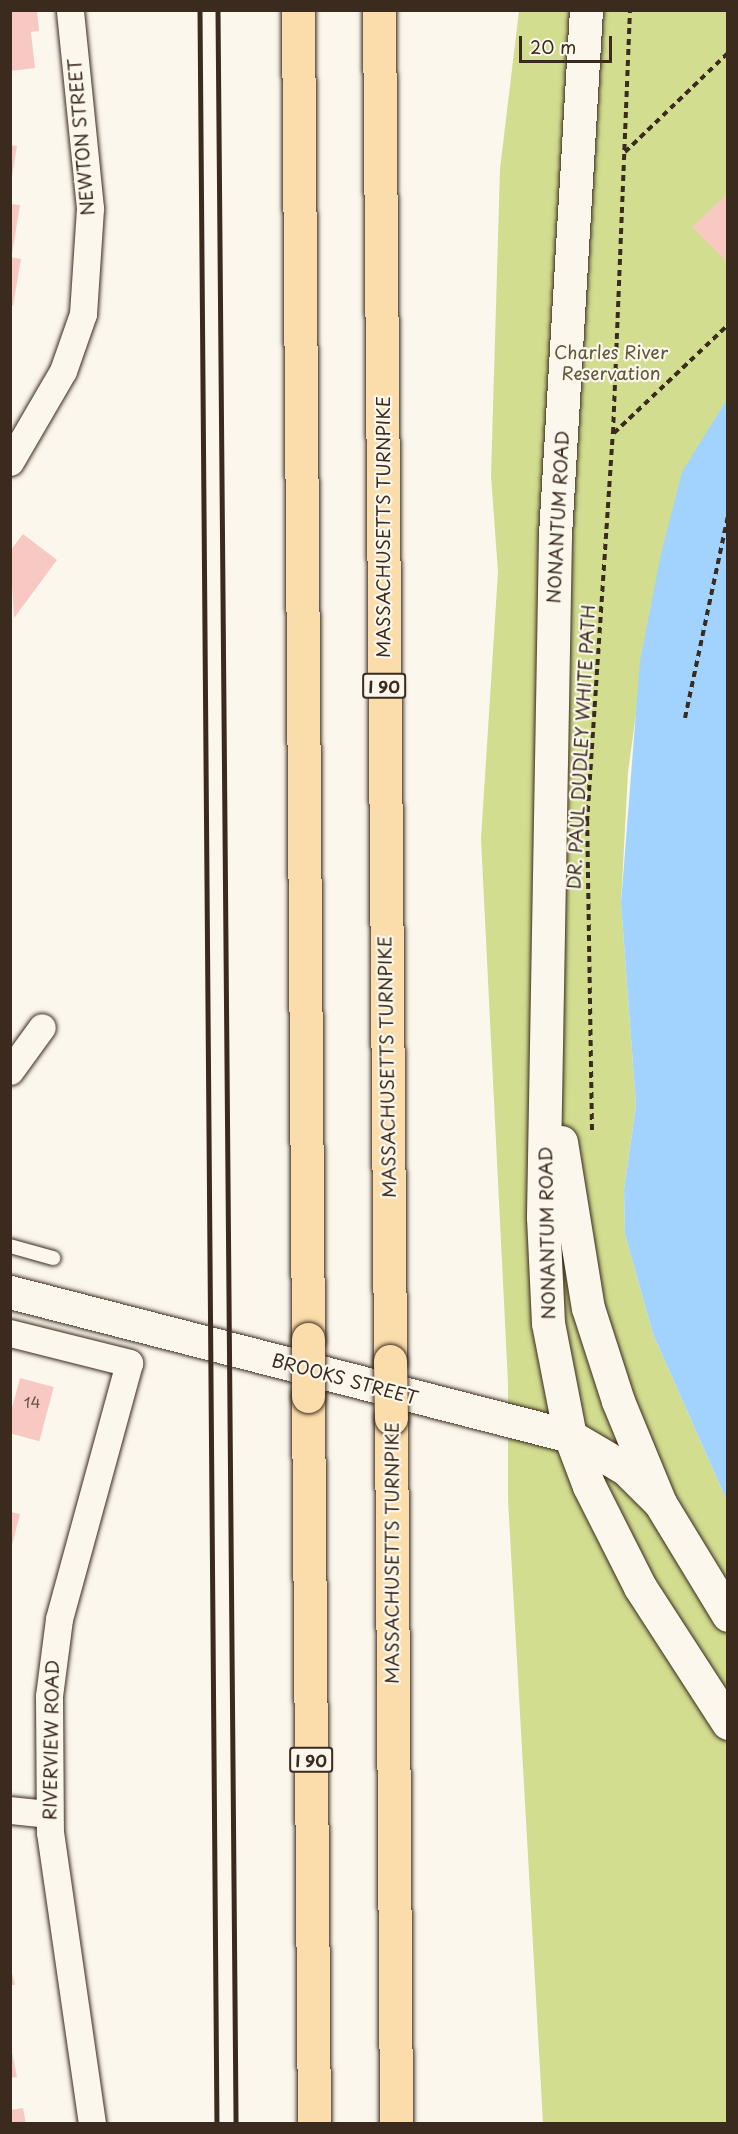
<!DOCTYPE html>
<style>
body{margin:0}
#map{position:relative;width:738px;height:2134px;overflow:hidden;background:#fbf7ec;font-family:"Playpen Sans",sans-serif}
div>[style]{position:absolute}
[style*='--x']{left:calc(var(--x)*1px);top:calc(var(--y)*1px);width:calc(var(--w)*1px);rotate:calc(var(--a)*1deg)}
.green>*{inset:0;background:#d2dd90}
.water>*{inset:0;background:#a1d3fe}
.building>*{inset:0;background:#f8c8c2;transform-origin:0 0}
.path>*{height:4px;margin-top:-2px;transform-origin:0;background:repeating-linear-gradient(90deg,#3b2a1e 0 6px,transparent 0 10.5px)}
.roads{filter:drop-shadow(0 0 2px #3b2a1e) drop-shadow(0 0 2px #3b2a1e)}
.service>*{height:14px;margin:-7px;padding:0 7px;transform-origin:7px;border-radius:7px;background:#fbf7ec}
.minor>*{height:27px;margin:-13.5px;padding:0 13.5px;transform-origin:13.5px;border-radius:13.5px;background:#fbf7ec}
.tertiary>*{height:33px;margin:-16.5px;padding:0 16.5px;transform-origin:16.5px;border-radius:16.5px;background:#fbf7ec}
.secondary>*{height:33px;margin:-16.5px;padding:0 16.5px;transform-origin:16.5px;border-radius:16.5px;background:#fbf7ec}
.motorway>*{height:33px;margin:-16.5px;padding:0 16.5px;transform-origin:16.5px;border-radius:16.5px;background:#faddab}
.rail>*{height:4.5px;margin:-2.25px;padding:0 2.25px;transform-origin:2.25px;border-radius:2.25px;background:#3b2a1e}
.bridges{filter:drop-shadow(0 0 2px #3b2a1e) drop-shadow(0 0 2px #3b2a1e)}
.motorway-bridge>*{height:33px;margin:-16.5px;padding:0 16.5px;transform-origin:16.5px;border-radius:16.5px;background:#faddab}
span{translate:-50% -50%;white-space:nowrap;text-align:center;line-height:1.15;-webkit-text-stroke:4.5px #fbf7ec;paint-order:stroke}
.number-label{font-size:15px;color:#6a5247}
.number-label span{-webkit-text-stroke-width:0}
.shield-label span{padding:2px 4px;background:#fbf7ec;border:2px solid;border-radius:4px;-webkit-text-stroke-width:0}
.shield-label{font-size:16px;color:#3b2a1e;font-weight:700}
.street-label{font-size:18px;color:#3b2a1e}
.park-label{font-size:18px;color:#61573a}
.frame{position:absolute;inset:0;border:12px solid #3b2a1e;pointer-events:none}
.scale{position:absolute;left:519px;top:36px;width:93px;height:27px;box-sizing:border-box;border:3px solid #3b2a1e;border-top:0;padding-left:8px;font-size:18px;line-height:21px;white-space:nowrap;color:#3b2a1e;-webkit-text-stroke:4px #fbf7ec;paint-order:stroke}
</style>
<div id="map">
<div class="green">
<i style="clip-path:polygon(519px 11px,727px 11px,727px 399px,706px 434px,651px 605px,628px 772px,621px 903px,636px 1105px,624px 1190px,625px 1234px,653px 1334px,727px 1501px,727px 2123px,543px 2123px,508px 1500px,508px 1383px,481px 839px,498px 572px,491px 476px,500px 169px)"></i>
</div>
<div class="water">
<i style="clip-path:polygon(727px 399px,727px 1501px,653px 1334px,625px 1234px,624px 1190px,636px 1105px,621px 903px,640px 661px,661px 554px,682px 472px)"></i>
</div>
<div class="building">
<i style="clip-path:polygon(10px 10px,37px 10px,39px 31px,31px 32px,35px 68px,10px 71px)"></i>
<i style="clip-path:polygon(10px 145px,17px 146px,12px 176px,10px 176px)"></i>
<i style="clip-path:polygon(728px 193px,728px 263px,692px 227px)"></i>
<i style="clip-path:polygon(10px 204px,20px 205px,12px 254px,10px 254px)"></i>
<i style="clip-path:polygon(10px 257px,21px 259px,13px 306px,10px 306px)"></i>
<i style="clip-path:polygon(23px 534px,57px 560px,14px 618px,10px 551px)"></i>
<i style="left:20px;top:1378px;width:35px;height:56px;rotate:15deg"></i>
<i style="clip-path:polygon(10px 1512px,20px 1514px,11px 1549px,10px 1549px)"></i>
<i style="clip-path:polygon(10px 1965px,15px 1985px,10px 1985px)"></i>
<i style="clip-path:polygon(10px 2042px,17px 2077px,10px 2078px)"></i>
<i style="clip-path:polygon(23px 2108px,26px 2124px,10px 2124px,10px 2110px)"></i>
</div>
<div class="path">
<i style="--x:625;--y:152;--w:143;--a:-43.9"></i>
<i style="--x:614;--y:433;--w:157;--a:-43.5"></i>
<i style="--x:685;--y:718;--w:207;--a:-78"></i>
<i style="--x:592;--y:1130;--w:308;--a:-90.9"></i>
<i style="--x:587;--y:822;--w:390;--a:-86.2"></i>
<i style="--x:613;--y:433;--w:423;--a:-87.7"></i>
</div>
<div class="roads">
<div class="service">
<i style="--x:10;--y:1246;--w:45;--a:15.6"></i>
</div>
<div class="minor">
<i style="--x:10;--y:462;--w:105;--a:-59.8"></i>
<i style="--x:63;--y:371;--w:60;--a:-70.7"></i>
<i style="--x:83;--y:314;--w:106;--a:-86.2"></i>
<i style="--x:90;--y:208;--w:199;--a:-95.8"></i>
<i style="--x:10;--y:1071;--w:54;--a:-54"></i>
<i style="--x:10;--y:1333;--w:123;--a:14.1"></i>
<i style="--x:129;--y:1363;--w:265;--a:105.3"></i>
<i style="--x:59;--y:1619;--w:78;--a:97.4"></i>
<i style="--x:49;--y:1696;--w:136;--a:89.6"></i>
<i style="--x:50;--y:1832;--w:295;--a:81.8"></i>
<i style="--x:10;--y:1810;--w:38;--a:6"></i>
</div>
<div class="tertiary">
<i style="--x:10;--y:1292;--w:578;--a:14.42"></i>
<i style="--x:570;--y:1436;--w:65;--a:30.5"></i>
<i style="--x:626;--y:1469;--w:48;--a:45"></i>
</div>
<div class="secondary">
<i style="--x:586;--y:10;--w:526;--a:93.38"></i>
<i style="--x:555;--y:535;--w:682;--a:91.01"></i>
<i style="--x:543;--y:1217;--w:106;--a:87.3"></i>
<i style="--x:548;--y:1323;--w:115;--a:79"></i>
<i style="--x:570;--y:1436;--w:53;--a:69.2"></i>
<i style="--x:589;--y:1486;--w:113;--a:63.2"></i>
<i style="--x:640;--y:1587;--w:162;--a:57.1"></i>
<i style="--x:561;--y:1142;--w:168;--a:80.8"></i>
<i style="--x:588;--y:1308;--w:98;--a:72.1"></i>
<i style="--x:618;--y:1401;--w:110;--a:67.6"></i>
<i style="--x:660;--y:1503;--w:131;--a:58.7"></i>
</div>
<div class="motorway">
<i style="--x:298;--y:10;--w:1329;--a:89.57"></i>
<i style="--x:379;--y:10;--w:1351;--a:89.53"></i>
<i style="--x:308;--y:1396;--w:728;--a:89.53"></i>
<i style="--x:391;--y:1418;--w:706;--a:89.59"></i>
</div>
</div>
<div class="rail">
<i style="--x:200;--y:10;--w:2114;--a:89.54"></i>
<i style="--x:218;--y:10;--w:2114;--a:89.51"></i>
</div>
<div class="bridges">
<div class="motorway-bridge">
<i style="--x:308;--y:1339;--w:57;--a:90"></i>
<i style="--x:390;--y:1361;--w:57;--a:89"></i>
</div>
</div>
<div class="number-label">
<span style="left:32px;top:1402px">14</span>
</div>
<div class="shield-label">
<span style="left:384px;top:686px">I 90</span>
<span style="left:311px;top:1760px">I 90</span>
</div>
<div class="street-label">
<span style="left:81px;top:137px;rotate:-95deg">NEWTON STREET</span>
<span style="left:558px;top:517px;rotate:-87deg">NONANTUM ROAD</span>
<span style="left:383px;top:527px;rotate:-90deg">MASSACHUSETTS TURNPIKE</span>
<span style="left:581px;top:747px;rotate:-87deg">DR. PAUL DUDLEY WHITE PATH</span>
<span style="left:387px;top:1067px;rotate:-91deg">MASSACHUSETTS TURNPIKE</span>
<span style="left:547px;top:1233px;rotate:-91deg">NONANTUM ROAD</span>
<span style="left:345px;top:1379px;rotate:15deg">BROOKS STREET</span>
<span style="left:392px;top:1553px;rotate:-90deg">MASSACHUSETTS TURNPIKE</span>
<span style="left:51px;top:1740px;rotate:-89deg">RIVERVIEW ROAD</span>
</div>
<div class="park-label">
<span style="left:611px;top:363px">Charles River<br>Reservation</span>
</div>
<div class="frame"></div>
<div class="scale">20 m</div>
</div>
